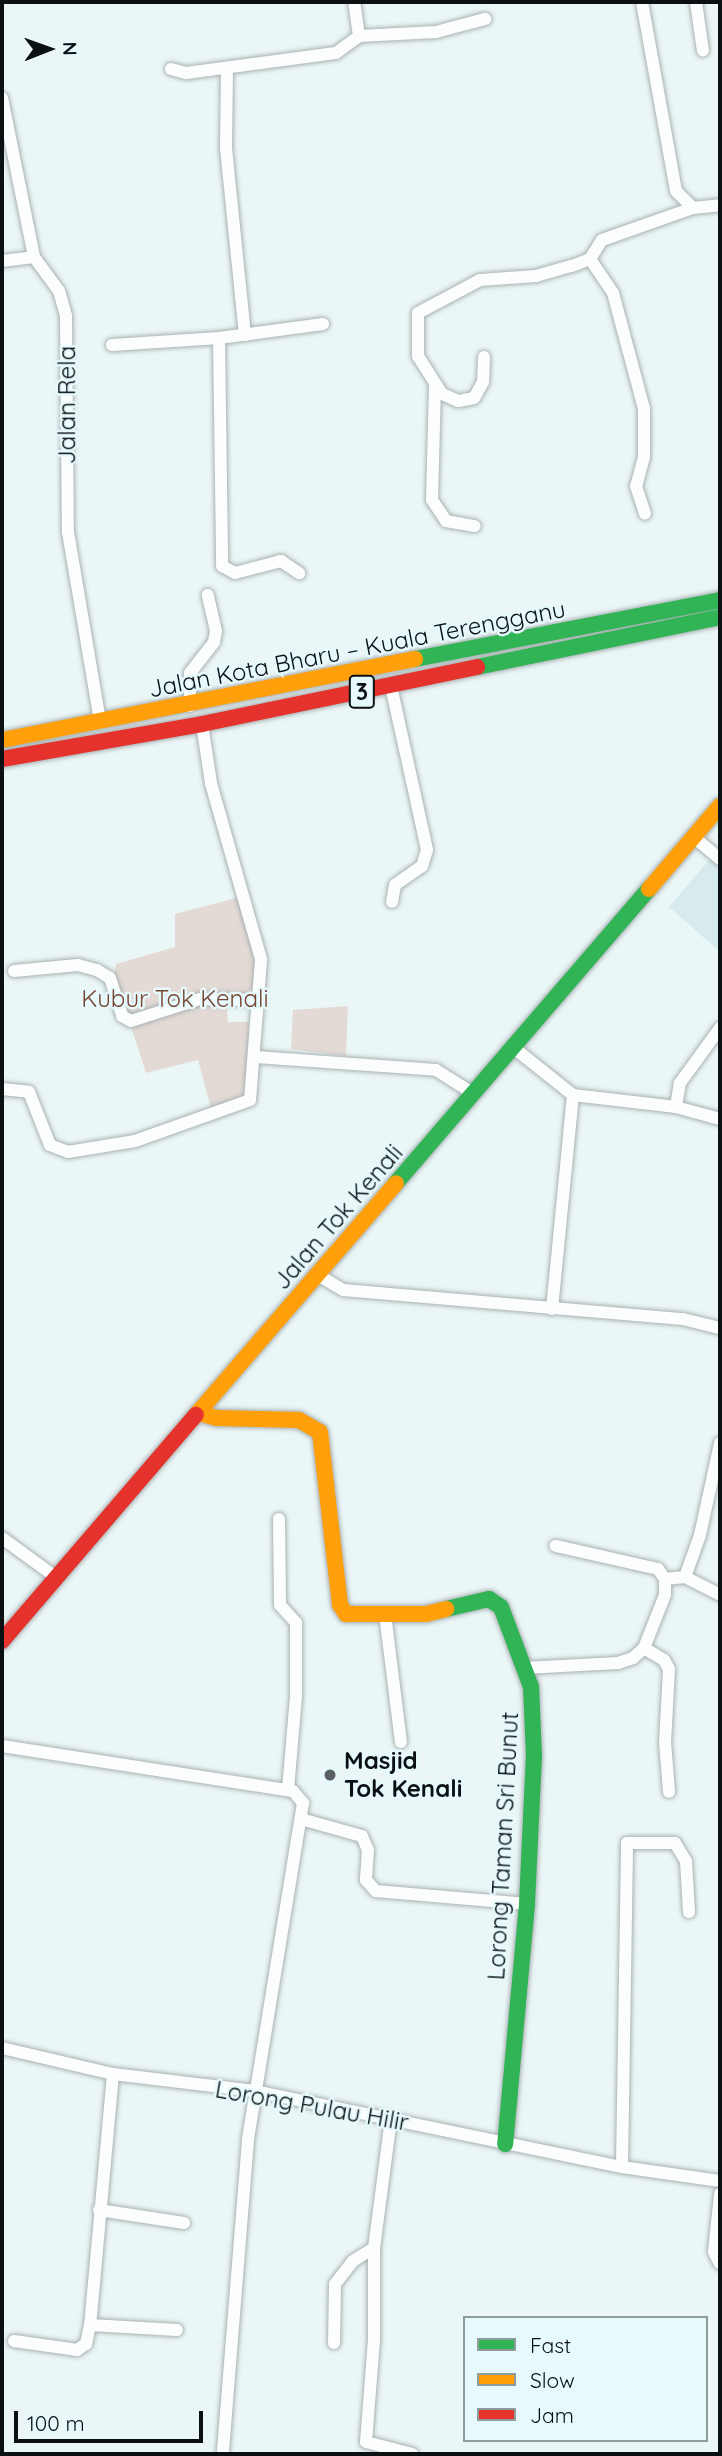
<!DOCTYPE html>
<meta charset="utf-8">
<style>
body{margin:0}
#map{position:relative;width:722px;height:2456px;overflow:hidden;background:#ebf6f7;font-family:Quicksand,sans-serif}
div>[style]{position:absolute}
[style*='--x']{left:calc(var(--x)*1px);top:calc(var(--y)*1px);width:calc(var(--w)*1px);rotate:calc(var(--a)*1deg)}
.built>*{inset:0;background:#d7ebee}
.green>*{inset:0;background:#e3dad5}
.roads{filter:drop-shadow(0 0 2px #aab2b3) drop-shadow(0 0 2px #aab2b3)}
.street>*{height:12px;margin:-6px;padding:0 6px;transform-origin:6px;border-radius:6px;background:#fcfefe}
.fast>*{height:16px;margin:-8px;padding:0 8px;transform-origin:8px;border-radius:8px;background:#30b455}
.slow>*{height:16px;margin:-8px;padding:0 8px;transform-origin:8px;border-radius:8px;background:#ff9f0a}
.jam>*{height:16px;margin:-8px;padding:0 8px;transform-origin:8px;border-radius:8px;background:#e5322d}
.dots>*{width:19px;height:19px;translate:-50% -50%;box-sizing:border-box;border:4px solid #e6f9fc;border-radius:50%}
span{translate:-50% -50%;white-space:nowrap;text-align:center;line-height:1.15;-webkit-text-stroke:5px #e6f9fc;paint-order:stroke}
.shield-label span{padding:2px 5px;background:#e6f9fc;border:2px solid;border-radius:5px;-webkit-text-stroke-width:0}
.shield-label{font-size:23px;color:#0b1112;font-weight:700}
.street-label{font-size:24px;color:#0b1112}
.park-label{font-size:24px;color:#794531}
.poi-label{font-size:24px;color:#0b1112;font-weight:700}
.left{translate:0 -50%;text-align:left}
.frame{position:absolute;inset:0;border:4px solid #0b1112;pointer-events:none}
.legend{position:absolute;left:463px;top:2316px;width:245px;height:126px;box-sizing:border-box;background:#e6f9fc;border:2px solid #8e9c9e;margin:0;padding:9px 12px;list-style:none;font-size:21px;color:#0b1112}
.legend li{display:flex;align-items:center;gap:14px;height:35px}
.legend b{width:35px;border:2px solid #8e9c9e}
.north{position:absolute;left:14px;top:14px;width:70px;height:70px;-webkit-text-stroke:5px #e6f9fc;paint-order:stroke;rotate:89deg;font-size:19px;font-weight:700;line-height:28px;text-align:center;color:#0b1112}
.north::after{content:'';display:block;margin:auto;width:24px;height:32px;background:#0b1112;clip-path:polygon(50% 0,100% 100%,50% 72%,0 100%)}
.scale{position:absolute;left:14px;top:2411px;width:189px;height:32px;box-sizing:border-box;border:4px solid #0b1112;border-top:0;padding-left:9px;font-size:21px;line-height:24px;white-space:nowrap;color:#0b1112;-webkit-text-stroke:5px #e6f9fc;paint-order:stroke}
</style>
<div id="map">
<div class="built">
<i style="clip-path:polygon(720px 847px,720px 952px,669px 907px)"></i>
</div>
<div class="green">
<i style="clip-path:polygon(240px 897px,256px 958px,253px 987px,249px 994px,226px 1002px,228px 1022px,248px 1022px,249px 1081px,242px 1098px,211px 1108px,198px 1060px,146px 1073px,114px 973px,116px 964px,175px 947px,175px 914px)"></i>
<i style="clip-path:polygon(348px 1006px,346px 1056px,291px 1049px,293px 1010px)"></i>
</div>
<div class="roads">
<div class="street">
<i style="--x:642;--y:2;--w:192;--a:79.8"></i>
<i style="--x:676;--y:191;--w:24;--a:45"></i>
<i style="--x:693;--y:208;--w:27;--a:-6"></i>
<i style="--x:696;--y:2;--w:49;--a:81.9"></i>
<i style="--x:359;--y:36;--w:77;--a:-3"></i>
<i style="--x:436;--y:32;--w:51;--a:-14.9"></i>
<i style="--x:227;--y:68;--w:80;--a:90.7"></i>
<i style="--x:226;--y:148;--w:188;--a:84.2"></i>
<i style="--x:171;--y:69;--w:16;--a:15"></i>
<i style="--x:186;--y:73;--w:151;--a:-7.6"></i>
<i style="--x:336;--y:53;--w:29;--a:-36"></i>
<i style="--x:359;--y:36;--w:34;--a:-98"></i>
<i style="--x:2;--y:98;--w:162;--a:78.6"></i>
<i style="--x:34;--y:257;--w:42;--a:53.7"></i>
<i style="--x:59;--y:291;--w:26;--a:74"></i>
<i style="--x:66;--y:316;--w:216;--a:89.5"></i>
<i style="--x:68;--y:532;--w:193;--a:80.4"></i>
<i style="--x:590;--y:259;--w:41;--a:55.9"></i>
<i style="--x:613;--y:293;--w:120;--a:75"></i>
<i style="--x:644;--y:409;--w:48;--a:90"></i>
<i style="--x:644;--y:457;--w:30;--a:105"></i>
<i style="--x:636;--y:486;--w:29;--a:72"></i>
<i style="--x:2;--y:261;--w:32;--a:-7"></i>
<i style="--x:219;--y:338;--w:228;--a:89.2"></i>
<i style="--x:222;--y:566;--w:15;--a:28"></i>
<i style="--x:235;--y:573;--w:48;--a:-14.6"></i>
<i style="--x:281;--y:561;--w:22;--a:34"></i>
<i style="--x:112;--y:345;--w:107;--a:-3.7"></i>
<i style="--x:219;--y:338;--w:105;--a:-7.7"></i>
<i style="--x:484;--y:357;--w:25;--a:92"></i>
<i style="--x:483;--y:382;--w:18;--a:119"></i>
<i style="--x:474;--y:398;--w:16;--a:169"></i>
<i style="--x:458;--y:401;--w:17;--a:-156"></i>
<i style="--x:442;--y:394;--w:45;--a:-122.3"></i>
<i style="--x:418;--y:356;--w:43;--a:-90"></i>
<i style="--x:418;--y:313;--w:70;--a:-28"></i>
<i style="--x:480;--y:280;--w:56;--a:-4.1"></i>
<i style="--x:536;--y:276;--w:37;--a:-16"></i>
<i style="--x:572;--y:266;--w:19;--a:-21"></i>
<i style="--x:590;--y:259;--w:22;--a:-58"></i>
<i style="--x:602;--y:240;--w:96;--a:-19.4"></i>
<i style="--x:435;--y:386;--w:114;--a:91.5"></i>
<i style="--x:432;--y:500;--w:25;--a:56"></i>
<i style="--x:446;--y:521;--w:29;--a:10"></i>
<i style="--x:391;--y:686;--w:168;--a:77.6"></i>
<i style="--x:427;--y:850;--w:17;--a:107"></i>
<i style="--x:422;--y:866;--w:33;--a:145"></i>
<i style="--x:395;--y:885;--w:17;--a:100"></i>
<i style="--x:190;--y:706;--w:33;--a:-90"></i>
<i style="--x:190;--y:673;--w:39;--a:-52"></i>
<i style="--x:214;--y:642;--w:11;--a:-80"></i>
<i style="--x:216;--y:631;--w:37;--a:-103"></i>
<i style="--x:695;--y:838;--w:33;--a:40"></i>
<i style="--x:14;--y:971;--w:64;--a:-5.4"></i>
<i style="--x:78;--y:965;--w:20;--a:15"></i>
<i style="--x:97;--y:970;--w:15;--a:32"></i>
<i style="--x:110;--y:978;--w:40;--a:72"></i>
<i style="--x:122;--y:1016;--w:10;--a:29"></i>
<i style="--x:131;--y:1021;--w:72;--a:-17.7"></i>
<i style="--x:200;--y:999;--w:60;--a:1"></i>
<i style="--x:514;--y:1048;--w:75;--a:38.5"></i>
<i style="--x:573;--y:1095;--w:104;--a:6.6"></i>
<i style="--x:676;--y:1107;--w:46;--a:15.3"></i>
<i style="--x:256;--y:1057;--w:180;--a:4.1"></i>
<i style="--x:436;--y:1070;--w:45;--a:32.3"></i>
<i style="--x:2;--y:1089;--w:27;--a:6"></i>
<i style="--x:29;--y:1092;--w:57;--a:68.4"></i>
<i style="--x:50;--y:1145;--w:19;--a:21"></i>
<i style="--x:68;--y:1152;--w:68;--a:-9.3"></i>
<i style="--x:135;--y:1141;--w:122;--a:-19.6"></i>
<i style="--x:250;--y:1100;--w:141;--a:-85.5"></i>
<i style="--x:261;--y:959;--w:183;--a:-105.9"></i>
<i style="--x:211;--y:783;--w:60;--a:-98.7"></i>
<i style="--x:676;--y:1107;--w:24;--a:-81"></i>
<i style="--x:680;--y:1083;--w:68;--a:-54"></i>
<i style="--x:318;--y:1275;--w:29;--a:31"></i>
<i style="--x:343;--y:1290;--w:341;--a:4.9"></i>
<i style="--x:683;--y:1319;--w:38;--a:14"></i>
<i style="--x:552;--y:1309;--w:215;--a:-84.4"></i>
<i style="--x:279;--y:1519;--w:86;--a:89.3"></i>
<i style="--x:280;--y:1605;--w:24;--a:48"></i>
<i style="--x:296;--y:1623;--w:73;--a:90"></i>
<i style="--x:296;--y:1696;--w:94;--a:94.9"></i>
<i style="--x:2;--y:1538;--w:68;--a:36"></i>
<i style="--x:685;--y:1577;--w:45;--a:-70.3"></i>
<i style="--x:700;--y:1535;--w:94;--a:-77.7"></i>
<i style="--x:665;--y:1579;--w:20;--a:-6"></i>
<i style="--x:685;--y:1577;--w:39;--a:27"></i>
<i style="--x:385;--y:1614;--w:129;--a:82.9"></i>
<i style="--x:644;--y:1648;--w:23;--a:31"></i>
<i style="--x:664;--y:1660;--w:10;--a:61"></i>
<i style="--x:669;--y:1669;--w:73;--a:93.1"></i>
<i style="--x:665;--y:1742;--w:50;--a:85.4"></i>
<i style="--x:524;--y:1668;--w:94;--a:-3"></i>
<i style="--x:618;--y:1663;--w:16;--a:-18"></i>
<i style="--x:633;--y:1658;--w:15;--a:-42"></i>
<i style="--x:644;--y:1648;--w:57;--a:-68.4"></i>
<i style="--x:665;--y:1595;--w:16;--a:-90"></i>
<i style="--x:665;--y:1579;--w:12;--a:-125"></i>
<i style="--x:658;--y:1569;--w:105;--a:-167.3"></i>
<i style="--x:2;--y:1746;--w:294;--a:8.8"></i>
<i style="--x:293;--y:1791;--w:16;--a:50"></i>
<i style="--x:303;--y:1803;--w:341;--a:99.3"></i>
<i style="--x:248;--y:2140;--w:315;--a:94.6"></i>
<i style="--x:301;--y:1819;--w:63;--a:15.6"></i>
<i style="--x:362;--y:1836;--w:15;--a:67"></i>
<i style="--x:368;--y:1850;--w:30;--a:94"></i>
<i style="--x:366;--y:1880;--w:15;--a:48"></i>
<i style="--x:376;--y:1891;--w:152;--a:4.9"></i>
<i style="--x:2;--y:2048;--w:114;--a:13.2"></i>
<i style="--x:113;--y:2074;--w:143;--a:6.8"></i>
<i style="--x:255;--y:2091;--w:375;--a:11.7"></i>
<i style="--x:622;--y:2167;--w:99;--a:8.1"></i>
<i style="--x:113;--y:2074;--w:252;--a:95.2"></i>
<i style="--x:90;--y:2325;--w:87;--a:3.3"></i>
<i style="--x:622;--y:2167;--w:324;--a:-89.1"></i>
<i style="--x:627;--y:1843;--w:48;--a:0"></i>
<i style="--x:675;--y:1843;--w:21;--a:59"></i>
<i style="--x:686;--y:1861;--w:51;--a:86.6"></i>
<i style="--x:720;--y:2194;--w:58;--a:95.9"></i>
<i style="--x:714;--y:2252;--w:13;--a:63"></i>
<i style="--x:99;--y:2210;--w:86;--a:8.7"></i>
<i style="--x:374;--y:2248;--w:92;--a:90"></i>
<i style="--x:374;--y:2340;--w:102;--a:94.5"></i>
<i style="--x:366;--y:2442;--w:48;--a:14.6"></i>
<i style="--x:14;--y:2341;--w:64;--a:8.1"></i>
<i style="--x:77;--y:2350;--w:11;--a:-34"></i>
<i style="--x:86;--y:2344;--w:19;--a:-78"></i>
<i style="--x:334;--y:2343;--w:59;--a:-89"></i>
<i style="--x:335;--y:2284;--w:29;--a:-52"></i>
<i style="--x:353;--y:2261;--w:25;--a:-32"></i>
<i style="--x:374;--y:2248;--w:130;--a:-82.5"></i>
</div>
<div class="fast">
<i style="--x:415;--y:659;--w:311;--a:-10.9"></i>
<i style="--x:477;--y:667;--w:248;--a:-11.6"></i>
<i style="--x:396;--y:1183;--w:388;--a:-49.3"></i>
<i style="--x:446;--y:1609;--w:44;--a:-13.1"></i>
<i style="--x:489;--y:1599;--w:14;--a:34"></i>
<i style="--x:501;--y:1607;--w:85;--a:69.4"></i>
<i style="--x:531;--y:1687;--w:68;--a:87.5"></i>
<i style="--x:534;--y:1755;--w:149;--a:92.7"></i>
<i style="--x:527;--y:1904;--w:241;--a:95.2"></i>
</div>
<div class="slow">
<i style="--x:2;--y:740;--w:421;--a:-11.1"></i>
<i style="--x:649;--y:889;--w:109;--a:-49.5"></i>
<i style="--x:199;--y:1413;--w:19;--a:16"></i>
<i style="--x:217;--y:1418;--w:82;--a:1.4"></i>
<i style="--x:299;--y:1420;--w:24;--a:30"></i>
<i style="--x:320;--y:1432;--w:174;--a:83.4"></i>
<i style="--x:340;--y:1605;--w:11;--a:56"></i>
<i style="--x:346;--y:1614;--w:80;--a:0"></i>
<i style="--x:426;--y:1614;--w:21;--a:-14"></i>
<i style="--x:196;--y:1415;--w:306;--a:-49.2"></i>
</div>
<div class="jam">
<i style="--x:2;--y:759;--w:203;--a:-9.9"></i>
<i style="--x:202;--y:724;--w:281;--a:-11.7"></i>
<i style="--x:2;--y:1641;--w:298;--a:-49.4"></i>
</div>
</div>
<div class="dots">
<i style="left:330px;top:1775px;background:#596162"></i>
</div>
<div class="shield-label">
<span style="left:362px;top:692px">3</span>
</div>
<div class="street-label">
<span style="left:67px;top:405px;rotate:-90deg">Jalan Rela</span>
<span style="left:357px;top:649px;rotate:-11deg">Jalan Kota Bharu – Kuala Terengganu</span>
<span style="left:338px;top:1217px;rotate:-49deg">Jalan Tok Kenali</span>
<span style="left:503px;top:1846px;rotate:-87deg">Lorong Taman Sri Bunut</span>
<span style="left:312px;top:2106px;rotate:10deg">Lorong Pulau Hilir</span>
</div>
<div class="park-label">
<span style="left:175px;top:999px">Kubur Tok Kenali</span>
</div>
<div class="poi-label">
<span class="left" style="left:344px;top:1775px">Masjid<br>Tok Kenali</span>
</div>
<div class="frame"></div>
<ul class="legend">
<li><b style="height:9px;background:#30b455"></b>Fast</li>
<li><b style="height:9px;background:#ff9f0a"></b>Slow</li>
<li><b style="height:9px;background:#e5322d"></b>Jam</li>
</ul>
<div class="north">N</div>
<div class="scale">100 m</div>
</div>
